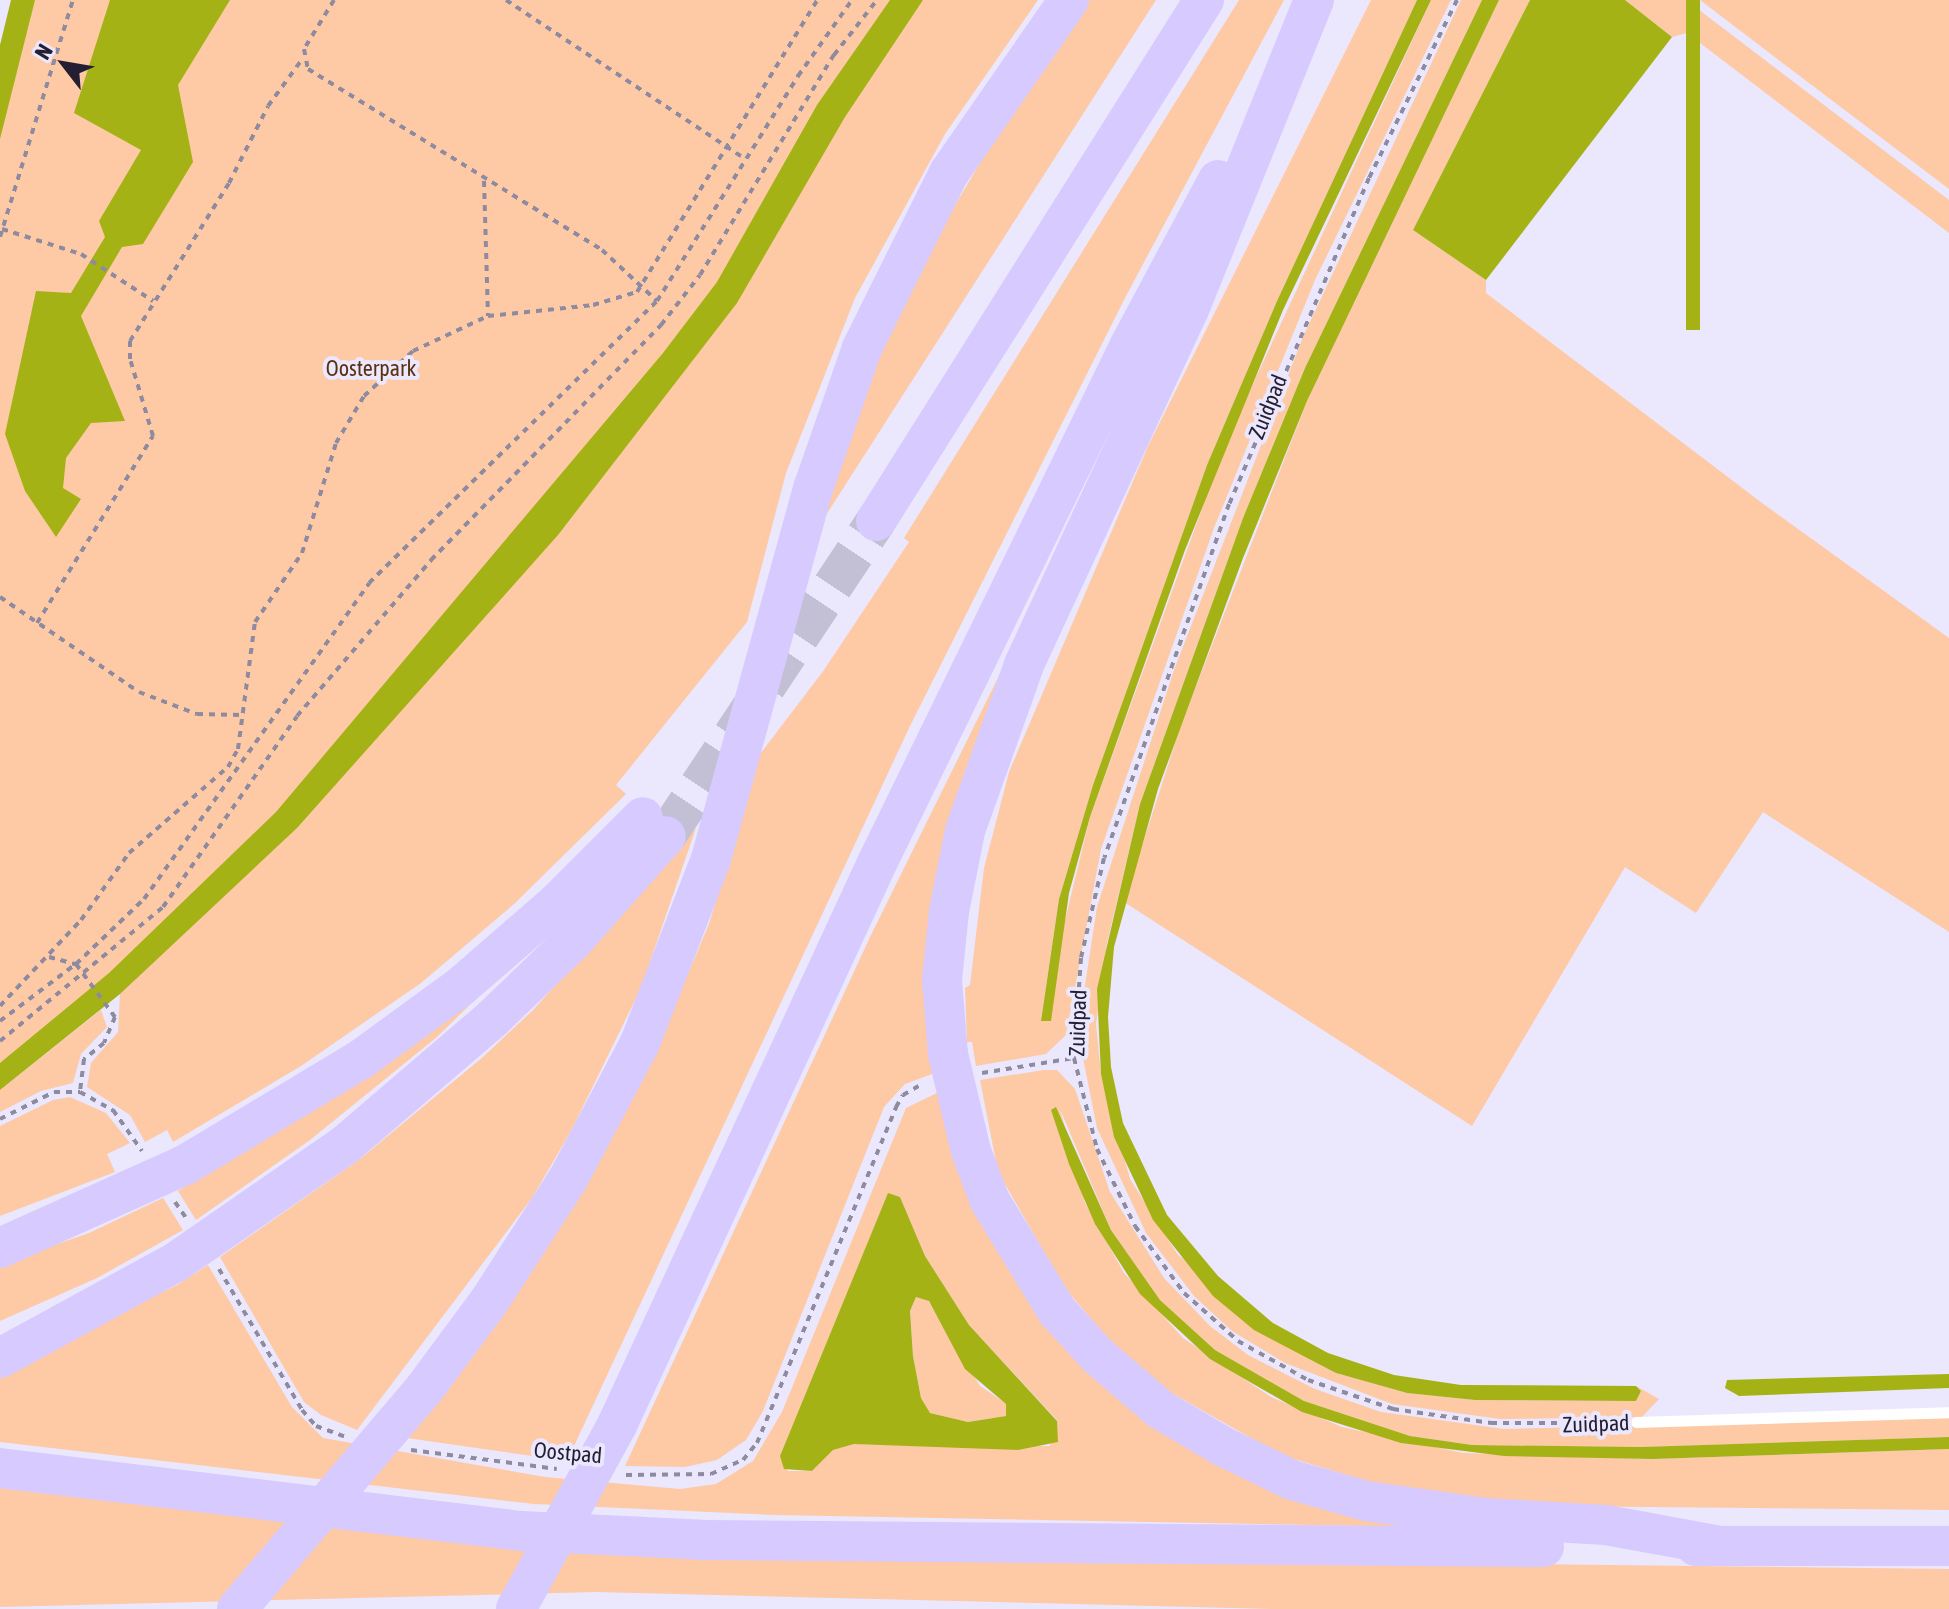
<!DOCTYPE html>
<style>
body{margin:0}
#map{position:relative;width:1949px;height:1609px;overflow:hidden;background:#ebe7fd;font-family:"Asap Condensed",sans-serif}
div>[style]{position:absolute}
[style*='--x']{left:calc(var(--x)*1px);top:calc(var(--y)*1px);width:calc(var(--w)*1px);rotate:calc(var(--a)*1deg)}
.green>*{inset:0;background:#fec9a5}
.water>*{inset:0;background:#a5b216;transform-origin:0 0}
.highway-tunnel>*{height:40px;margin-top:-20px;transform-origin:0;background:repeating-linear-gradient(90deg,#c3bfd4 0 40px,transparent 0 60px)}
.path>*{height:4px;margin-top:-2px;transform-origin:0;background:repeating-linear-gradient(90deg,#8e8a9f 0 6px,transparent 0 12px)}
.lane>*{height:11px;margin:-5.5px;padding:0 5.5px;transform-origin:5.5px;border-radius:5.5px;background:#fff}
.highway>*{height:40px;margin:-20px;padding:0 20px;transform-origin:20px;border-radius:20px;background:#d6cafe}
span{translate:-50% -50%;white-space:nowrap;text-align:center;line-height:1.15;-webkit-text-stroke:8px #ebe7fd;paint-order:stroke}
.park-label{font-size:22px;color:#5a300e}
.street-label{font-size:22px;color:#231e32}
.north{position:absolute;left:24px;top:24px;width:80px;height:80px;-webkit-text-stroke:6px #ebe7fd;paint-order:stroke;rotate:301deg;font-size:22px;font-weight:700;line-height:32px;text-align:center;color:#231e32}
.north::after{content:'';display:block;margin:auto;width:28px;height:36px;background:#231e32;clip-path:polygon(50% 0,100% 100%,50% 72%,0 100%)}
</style>
<div id="map">
<div class="green">
<i style="clip-path:polygon(20px 0,1038px 0,945px 134px,855px 298px,786px 473px,747px 622px,616px 785px,626px 794px,514px 904px,421px 983px,301px 1066px,173px 1142px,167px 1130px,145px 1142px,130px 1115px,87px 1087px,91px 1063px,118px 1032px,120px 994px,134px 981px,0 1063px,0 102px)"></i>
<i style="clip-path:polygon(1087px 0,1156px 0,819px 526px,869px 378px,927px 253px,1011px 110px)"></i>
<i style="clip-path:polygon(1239px 0,1284px 0,1126px 296px,910px 726px,567px 1461px,393px 1436px,662px 1035px,709px 924px,760px 754px,824px 670px,909px 542px,904px 538px)"></i>
<i style="clip-path:polygon(1371px 0,1417px 0,1277px 301px,1207px 465px,1093px 785px,1059px 899px,1041px 1020px,1090px 817px,1227px 440px,1431px 0,1451px 0,1315px 280px,1214px 528px,1101px 849px,1066px 1035px,1046px 1054px,976px 1066px,972px 1042px,967px 1042px,965px 988px,970px 985px,984px 868px,1009px 772px,1148px 446px)"></i>
<i style="clip-path:polygon(1461px 0,1482px 0,1305px 368px,1243px 518px,1140px 804px,1107px 943px,1096px 1024px,1101px 1074px,1130px 1179px,1178px 1255px,1336px 1373px,1407px 1393px,1475px 1400px,1636px 1401px,1641px 1391px,1636px 1386px,1659px 1399px,1642px 1417px,1500px 1419px,1392px 1404px,1285px 1363px,1232px 1331px,1194px 1296px,1146px 1233px,1097px 1128px,1083px 1058px,1081px 1011px,1097px 907px,1174px 670px,1303px 337px)"></i>
<i style="clip-path:polygon(1499px 0,1530px 0,1413px 230px,1486px 280px,1486px 293px,1762px 503px,1949px 638px,1949px 932px,1763px 812px,1696px 913px,1625px 867px,1472px 1126px,1124px 902px,1181px 725px,1307px 401px)"></i>
<i style="clip-path:polygon(1625px 0,1686px 0,1949px 200px,1949px 233px,1687px 33px,1672px 37px)"></i>
<i style="clip-path:polygon(1700px 0,1949px 0,1949px 189px,1759px 45px)"></i>
<i style="clip-path:polygon(1027px 619px,996px 699px,940px 1071px,905px 1084px,884px 1107px,763px 1411px,746px 1440px,717px 1460px,685px 1467px,625px 1466px,871px 935px)"></i>
<i style="clip-path:polygon(696px 828px,641px 988px,571px 1131px,532px 1198px,357px 1430px,321px 1415px,304px 1402px,220px 1257px,360px 1159px,483px 1057px,533px 1010px)"></i>
<i style="clip-path:polygon(495px 980px,437px 1037px,310px 1140px,196px 1220px,178px 1191px)"></i>
<i style="clip-path:polygon(101px 1010px,107px 1027px,81px 1054px,73px 1083px,41px 1091px,0 1112px,0 1090px)"></i>
<i style="clip-path:polygon(1044px 1070px,1057px 1070px,1075px 1089px,1110px 1192px,1164px 1278px,1210px 1326px,1248px 1355px,1315px 1389px,1381px 1412px,1504px 1429px,1949px 1418px,1949px 1437px,1641px 1447px,1472px 1445px,1410px 1436px,1304px 1401px,1215px 1350px,1160px 1300px,1111px 1230px,1060px 1109px,1085px 1203px,1124px 1273px,1183px 1338px,1271px 1397px,1342px 1427px,1463px 1453px,1653px 1459px,1949px 1449px,1949px 1510px,1544px 1506px,1406px 1493px,1281px 1455px,1168px 1391px,1110px 1341px,1064px 1287px,998px 1172px,980px 1080px)"></i>
<i style="clip-path:polygon(evenodd,943px 1090px,1087px 1364px,1423px 1527px,775px 1515px,534px 1504px,0 1442px,0 1371px,177px 1285px,208px 1265px,292px 1407px,323px 1438px,545px 1477px,680px 1489px,716px 1484px,753px 1461px,782px 1412px,906px 1108px,943px 1090px,888px 1194px,900px 1197px,925px 1256px,969px 1325px,1057px 1420px,1050px 1446px,854px 1444px,833px 1450px,812px 1471px,788px 1471px,780px 1456px,888px 1194px)"></i>
<i style="clip-path:polygon(70px 1097px,106px 1113px,130px 1143px,107px 1154px,115px 1172px,0 1216px,0 1126px,53px 1100px)"></i>
<i style="clip-path:polygon(163px 1198px,183px 1230px,97px 1278px,0 1321px,0 1264px,89px 1233px)"></i>
<i style="clip-path:polygon(916px 1297px,928px 1300px,980px 1386px,1007px 1404px,1006px 1416px,968px 1422px,930px 1413px,921px 1398px,913px 1356px,910px 1311px)"></i>
<i style="clip-path:polygon(0 1488px,381px 1533px,1003px 1558px,1949px 1569px,1949px 1609px,1273px 1609px,596px 1592px,0 1607px)"></i>
</div>
<div class="water">
<i style="clip-path:polygon(11px 0,35px 0,0 139px,0 45px)"></i>
<i style="clip-path:polygon(110px 0,230px 0,178px 85px,193px 162px,143px 244px,122px 247px,81px 316px,125px 421px,91px 423px,66px 458px,63px 488px,81px 499px,56px 537px,25px 491px,5px 434px,36px 291px,71px 293px,105px 237px,99px 221px,141px 150px,74px 113px)"></i>
<i style="clip-path:polygon(890px 0,923px 0,845px 117px,737px 303px,558px 535px,297px 828px,120px 994px,0 1090px,0 1063px,109px 973px,276px 812px,663px 353px,717px 282px,817px 105px)"></i>
<i style="clip-path:polygon(1417px 0,1431px 0,1283px 310px,1185px 550px,1090px 817px,1069px 893px,1051px 1021px,1041px 1021px,1059px 899px,1093px 785px,1207px 465px,1277px 301px)"></i>
<i style="clip-path:polygon(1482px 0,1499px 0,1307px 401px,1243px 558px,1158px 789px,1114px 947px,1108px 1017px,1111px 1067px,1123px 1123px,1167px 1215px,1218px 1276px,1273px 1323px,1328px 1353px,1394px 1375px,1461px 1385px,1636px 1386px,1641px 1391px,1636px 1401px,1475px 1400px,1407px 1393px,1336px 1373px,1254px 1330px,1213px 1296px,1153px 1220px,1114px 1137px,1101px 1074px,1097px 989px,1140px 804px,1243px 518px,1305px 368px)"></i>
<i style="clip-path:polygon(1530px 0,1625px 0,1672px 37px,1486px 280px,1413px 230px)"></i>
<i style="left:1686px;top:0;width:14px;height:330px"></i>
<i style="clip-path:polygon(1056px 1107px,1111px 1230px,1160px 1300px,1215px 1350px,1304px 1401px,1410px 1436px,1472px 1445px,1641px 1447px,1949px 1437px,1949px 1449px,1653px 1459px,1504px 1456px,1401px 1443px,1302px 1412px,1210px 1359px,1140px 1294px,1095px 1224px,1069px 1164px,1051px 1110px)"></i>
<i style="clip-path:polygon(evenodd,888px 1193px,900px 1197px,925px 1256px,969px 1325px,1057px 1421px,1058px 1442px,1018px 1450px,854px 1444px,833px 1450px,812px 1471px,784px 1469px,780px 1456px,888px 1193px,916px 1297px,929px 1301px,965px 1369px,1006px 1404px,1006px 1416px,968px 1422px,930px 1413px,921px 1398px,913px 1356px,910px 1311px,916px 1297px)"></i>
<i style="clip-path:polygon(1949px 1374px,1949px 1388px,1739px 1396px,1725px 1388px,1727px 1380px)"></i>
</div>
<div class="highway-tunnel">
<i style="--x:666;--y:836;--w:379;--a:-56.3"></i>
</div>
<div class="path">
<i style="--x:334;--y:0;--w:57;--a:121.5"></i>
<i style="--x:304;--y:49;--w:20;--a:79"></i>
<i style="--x:308;--y:69;--w:345;--a:31.6"></i>
<i style="--x:602;--y:250;--w:75;--a:42.8"></i>
<i style="--x:506;--y:0;--w:287;--a:33.6"></i>
<i style="--x:1457;--y:0;--w:199;--a:116.3"></i>
<i style="--x:1369;--y:178;--w:355;--a:113.2"></i>
<i style="--x:1229;--y:504;--w:375;--a:109.4"></i>
<i style="--x:1104;--y:858;--w:103;--a:103"></i>
<i style="--x:1081;--y:958;--w:100;--a:94"></i>
<i style="--x:1074;--y:1058;--w:94;--a:75.8"></i>
<i style="--x:1097;--y:1149;--w:86;--a:63.7"></i>
<i style="--x:1135;--y:1226;--w:83;--a:53.8"></i>
<i style="--x:1184;--y:1293;--w:72;--a:41.6"></i>
<i style="--x:1238;--y:1341;--w:80;--a:29.1"></i>
<i style="--x:1308;--y:1380;--w:90;--a:18.8"></i>
<i style="--x:1393;--y:1409;--w:99;--a:8.1"></i>
<i style="--x:1491;--y:1423;--w:129;--a:0"></i>
<i style="--x:484;--y:181;--w:135;--a:88.3"></i>
<i style="--x:2;--y:229;--w:83;--a:17.6"></i>
<i style="--x:81;--y:254;--w:86;--a:33.1"></i>
<i style="--x:0;--y:237;--w:248;--a:-72.9"></i>
<i style="--x:0;--y:597;--w:168;--a:34.4"></i>
<i style="--x:139;--y:692;--w:62;--a:20.8"></i>
<i style="--x:197;--y:714;--w:45;--a:1.3"></i>
<i style="--x:37;--y:623;--w:220;--a:-58.2"></i>
<i style="--x:153;--y:436;--w:80;--a:-106.6"></i>
<i style="--x:130;--y:359;--w:18;--a:-90"></i>
<i style="--x:130;--y:341;--w:186;--a:-57.9"></i>
<i style="--x:229;--y:183;--w:86;--a:-63.1"></i>
<i style="--x:268;--y:106;--w:59;--a:-53.9"></i>
<i style="--x:49;--y:957;--w:28;--a:15"></i>
<i style="--x:76;--y:964;--w:66;--a:53.7"></i>
<i style="--x:115;--y:1017;--w:28;--a:113"></i>
<i style="--x:104;--y:1043;--w:26;--a:141"></i>
<i style="--x:84;--y:1059;--w:33;--a:97"></i>
<i style="--x:0;--y:1006;--w:118;--a:-46.7"></i>
<i style="--x:81;--y:920;--w:82;--a:-54.4"></i>
<i style="--x:129;--y:853;--w:131;--a:-41"></i>
<i style="--x:228;--y:767;--w:21;--a:-61"></i>
<i style="--x:238;--y:749;--w:128;--a:-82.4"></i>
<i style="--x:255;--y:622;--w:83;--a:-55.7"></i>
<i style="--x:302;--y:553;--w:115;--a:-72.8"></i>
<i style="--x:336;--y:443;--w:55;--a:-59.2"></i>
<i style="--x:364;--y:396;--w:67;--a:-42.6"></i>
<i style="--x:413;--y:351;--w:83;--a:-25"></i>
<i style="--x:488;--y:316;--w:106;--a:-6"></i>
<i style="--x:593;--y:305;--w:46;--a:-16.5"></i>
<i style="--x:637;--y:292;--w:343;--a:-58.3"></i>
<i style="--x:0;--y:1021;--w:95;--a:-36.9"></i>
<i style="--x:76;--y:964;--w:94;--a:-43.7"></i>
<i style="--x:144;--y:899;--w:388;--a:-54.5"></i>
<i style="--x:369;--y:583;--w:403;--a:-44.4"></i>
<i style="--x:657;--y:301;--w:266;--a:-57.9"></i>
<i style="--x:798;--y:76;--w:93;--a:-54.6"></i>
<i style="--x:0;--y:1041;--w:211;--a:-39.4"></i>
<i style="--x:163;--y:907;--w:233;--a:-54.9"></i>
<i style="--x:297;--y:716;--w:206;--a:-49.3"></i>
<i style="--x:431;--y:560;--w:329;--a:-45.6"></i>
<i style="--x:661;--y:325;--w:63;--a:-52"></i>
<i style="--x:700;--y:275;--w:258;--a:-58.7"></i>
<i style="--x:834;--y:55;--w:70;--a:-52"></i>
<i style="--x:982;--y:1073;--w:93;--a:-9.3"></i>
<i style="--x:0;--y:1119;--w:60;--a:-26.6"></i>
<i style="--x:54;--y:1092;--w:26;--a:0"></i>
<i style="--x:80;--y:1092;--w:38;--a:29"></i>
<i style="--x:113;--y:1110;--w:50;--a:54.7"></i>
<i style="--x:175;--y:1202;--w:19;--a:55"></i>
<i style="--x:219;--y:1269;--w:164;--a:59.5"></i>
<i style="--x:302;--y:1410;--w:21;--a:49"></i>
<i style="--x:316;--y:1426;--w:30;--a:20"></i>
<i style="--x:411;--y:1450;--w:147;--a:7.4"></i>
<i style="--x:626;--y:1475;--w:85;--a:-0.7"></i>
<i style="--x:711;--y:1474;--w:35;--a:-24"></i>
<i style="--x:743;--y:1460;--w:22;--a:-51"></i>
<i style="--x:757;--y:1443;--w:364;--a:-67.5"></i>
<i style="--x:896;--y:1107;--w:14;--a:-60"></i>
<i style="--x:903;--y:1095;--w:22;--a:-30"></i>
</div>
<div class="lane">
<i style="--x:1636;--y:1422;--w:313;--a:-1.8"></i>
</div>
<div class="highway">
<i style="--x:1314;--y:0;--w:333;--a:112"></i>
<i style="--x:1189;--y:309;--w:392;--a:114.9"></i>
<i style="--x:1024;--y:665;--w:176;--a:109.6"></i>
<i style="--x:965;--y:831;--w:82;--a:101.3"></i>
<i style="--x:949;--y:911;--w:69;--a:95.8"></i>
<i style="--x:942;--y:980;--w:74;--a:85.4"></i>
<i style="--x:948;--y:1054;--w:100;--a:76.7"></i>
<i style="--x:971;--y:1151;--w:53;--a:69.2"></i>
<i style="--x:990;--y:1201;--w:129;--a:58.7"></i>
<i style="--x:1057;--y:1311;--w:59;--a:47.7"></i>
<i style="--x:1097;--y:1355;--w:84;--a:40.7"></i>
<i style="--x:1161;--y:1410;--w:73;--a:30.4"></i>
<i style="--x:1224;--y:1447;--w:76;--a:25.9"></i>
<i style="--x:1292;--y:1480;--w:77;--a:15.8"></i>
<i style="--x:1366;--y:1501;--w:120;--a:8.1"></i>
<i style="--x:1485;--y:1518;--w:121;--a:3.3"></i>
<i style="--x:1606;--y:1525;--w:116;--a:10.4"></i>
<i style="--x:876;--y:521;--w:616;--a:-57.81"></i>
<i style="--x:0;--y:1248;--w:203;--a:-24.2"></i>
<i style="--x:185;--y:1165;--w:204;--a:-31"></i>
<i style="--x:360;--y:1060;--w:124;--a:-36.1"></i>
<i style="--x:460;--y:987;--w:130;--a:-40.9"></i>
<i style="--x:558;--y:902;--w:120;--a:-45"></i>
<i style="--x:0;--y:1358;--w:200;--a:-28.6"></i>
<i style="--x:176;--y:1262;--w:206;--a:-34.7"></i>
<i style="--x:345;--y:1145;--w:195;--a:-40.6"></i>
<i style="--x:493;--y:1018;--w:111;--a:-43.9"></i>
<i style="--x:573;--y:941;--w:140;--a:-48.5"></i>
<i style="--x:0;--y:1468;--w:525;--a:6.89"></i>
<i style="--x:521;--y:1531;--w:181;--a:2.8"></i>
<i style="--x:702;--y:1540;--w:842;--a:0.48"></i>
<i style="--x:1696;--y:1546;--w:253;--a:0"></i>
<i style="--x:237;--y:1609;--w:290;--a:-49.6"></i>
<i style="--x:425;--y:1388;--w:109;--a:-53.5"></i>
<i style="--x:490;--y:1300;--w:144;--a:-57.2"></i>
<i style="--x:568;--y:1179;--w:154;--a:-62.1"></i>
<i style="--x:640;--y:1043;--w:197;--a:-68.9"></i>
<i style="--x:711;--y:859;--w:387;--a:-74.6"></i>
<i style="--x:814;--y:486;--w:146;--a:-70.8"></i>
<i style="--x:862;--y:348;--w:195;--a:-63.6"></i>
<i style="--x:949;--y:173;--w:211;--a:-55.3"></i>
<i style="--x:516;--y:1609;--w:210;--a:-61.2"></i>
<i style="--x:617;--y:1425;--w:621;--a:-65.17"></i>
<i style="--x:878;--y:861;--w:574;--a:-63.97"></i>
<i style="--x:1130;--y:345;--w:187;--a:-61.9"></i>
</div>
<div class="park-label">
<span style="left:371px;top:369px">Oosterpark</span>
</div>
<div class="street-label">
<span style="left:1268px;top:407px;rotate:-68deg">Zuidpad</span>
<span style="left:1078px;top:1023px;rotate:-88deg">Zuidpad</span>
<span style="left:1596px;top:1424px;rotate:-2deg">Zuidpad</span>
<span style="left:568px;top:1453px;rotate:5deg">Oostpad</span>
</div>
<div class="north">N</div>
</div>
